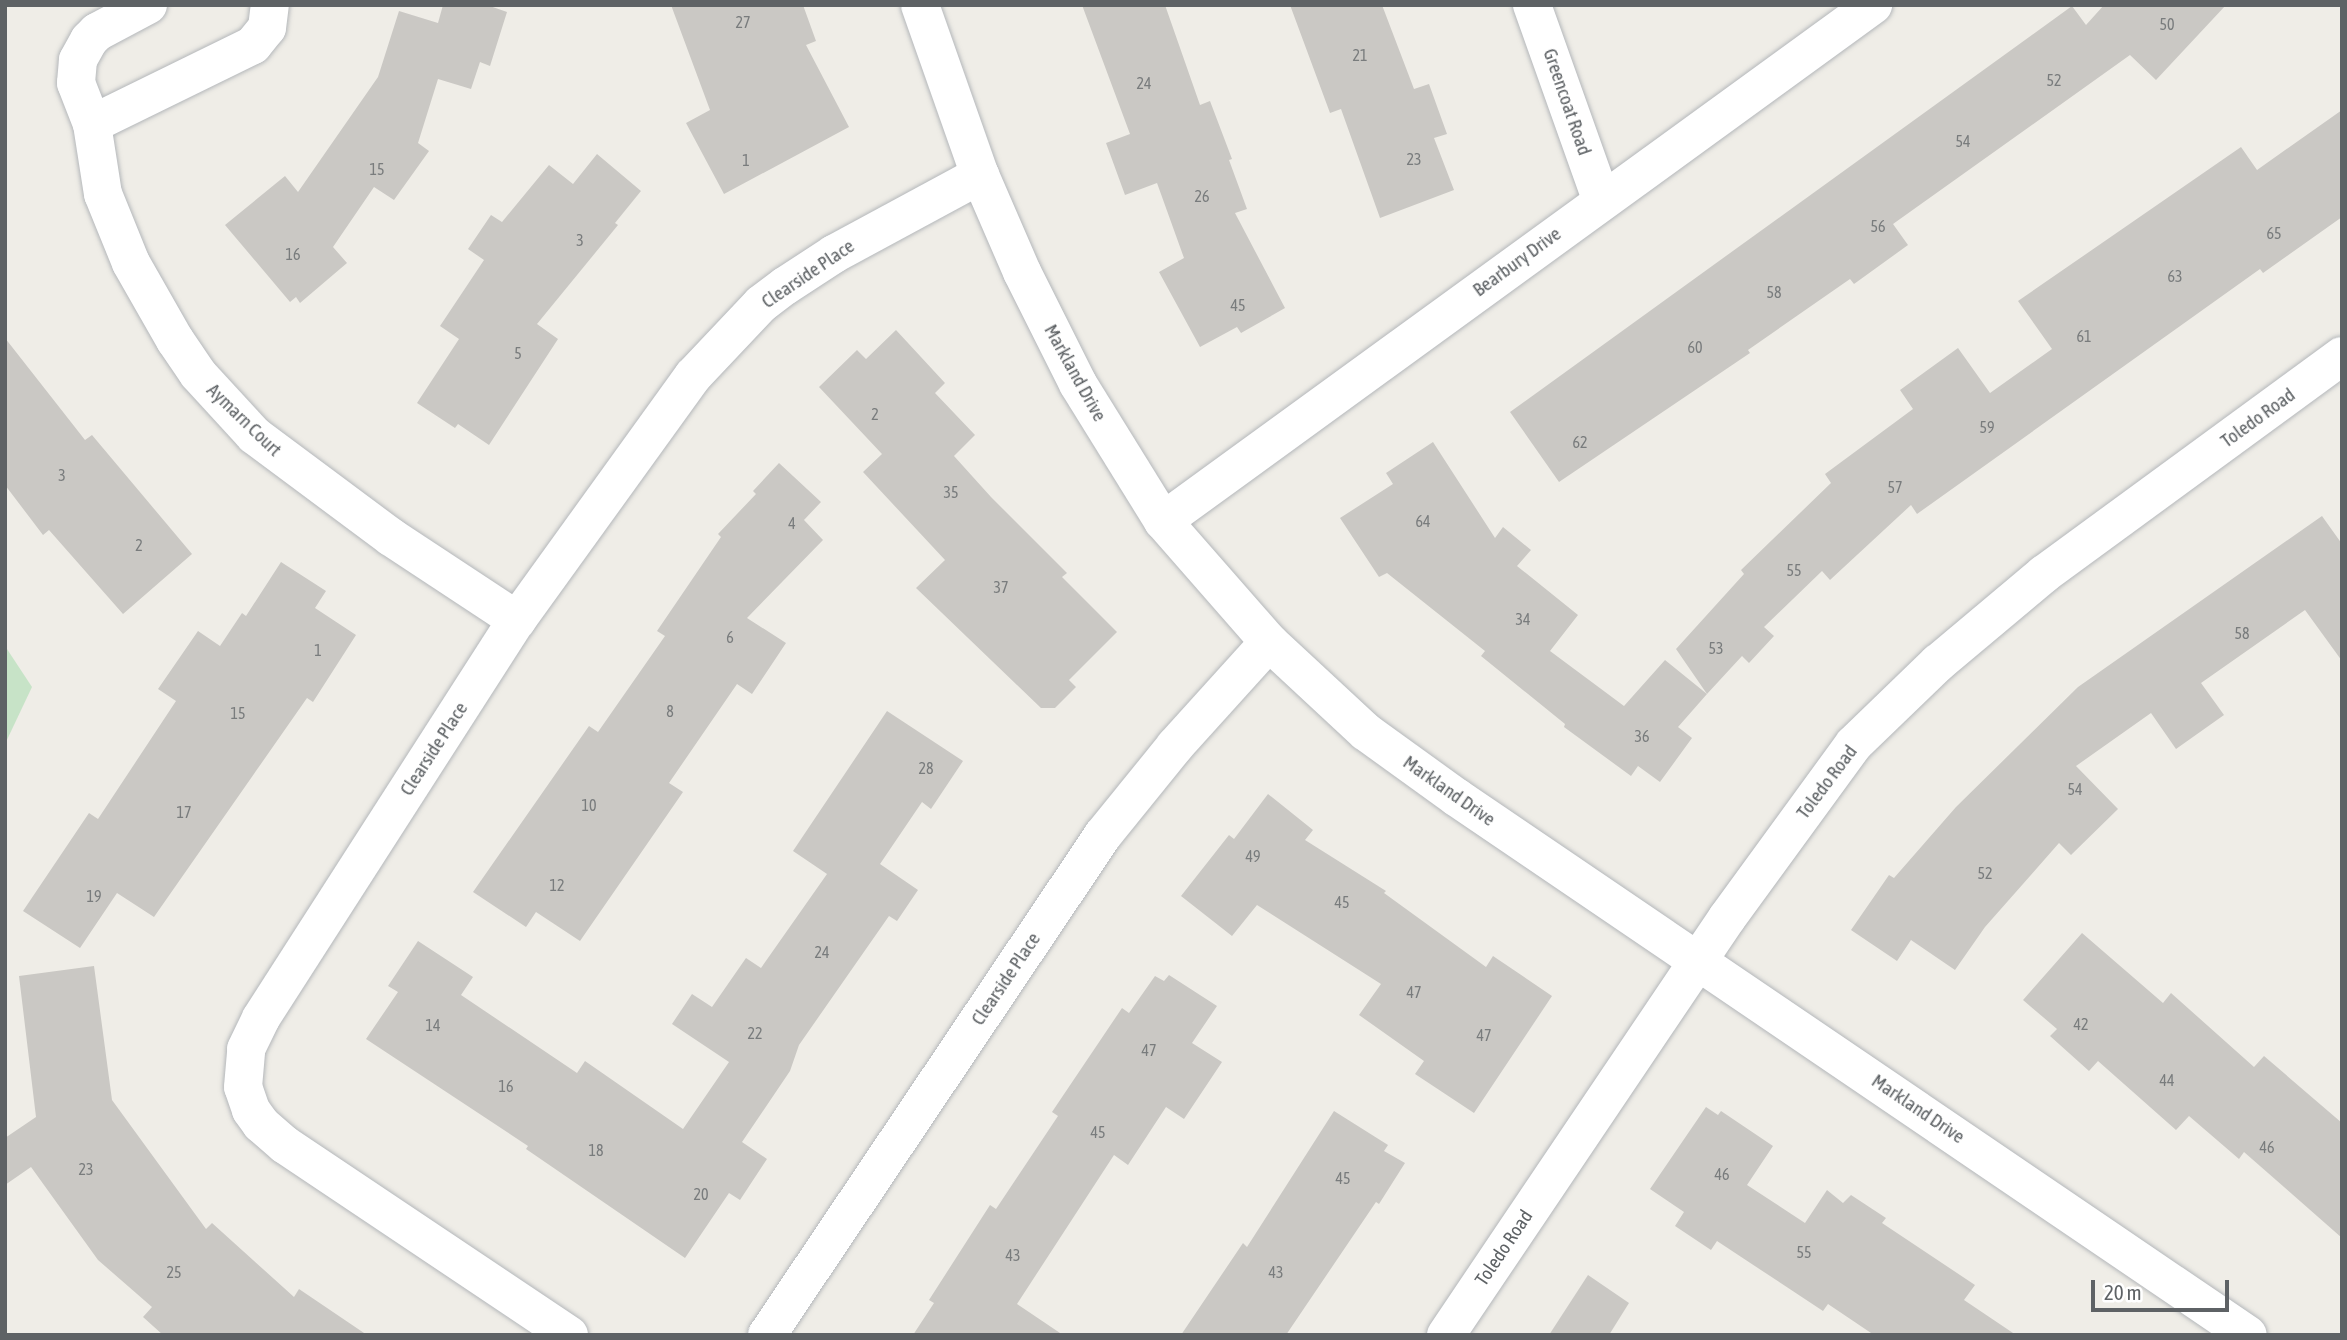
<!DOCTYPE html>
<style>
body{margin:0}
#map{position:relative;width:2347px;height:1340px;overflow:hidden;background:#efede7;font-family:"Asap Condensed",sans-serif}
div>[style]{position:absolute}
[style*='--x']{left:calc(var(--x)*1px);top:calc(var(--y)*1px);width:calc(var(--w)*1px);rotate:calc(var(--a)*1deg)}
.green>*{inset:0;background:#c7e3c7}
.building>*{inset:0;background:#cac8c4}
.roads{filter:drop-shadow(0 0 2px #b4b7ba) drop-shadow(0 0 2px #b4b7ba)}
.minor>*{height:38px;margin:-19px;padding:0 19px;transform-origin:19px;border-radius:19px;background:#fff}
span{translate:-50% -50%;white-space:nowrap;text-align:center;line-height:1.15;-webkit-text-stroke:6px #fff;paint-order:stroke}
.number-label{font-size:16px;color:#797c7d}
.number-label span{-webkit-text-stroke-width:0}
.street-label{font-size:19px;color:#5e6265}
.frame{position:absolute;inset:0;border:7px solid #5e6265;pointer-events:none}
.scale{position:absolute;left:2091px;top:1280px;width:138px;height:32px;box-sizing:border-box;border:4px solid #5e6265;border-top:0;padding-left:9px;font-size:21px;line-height:24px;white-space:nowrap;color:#5e6265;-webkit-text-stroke:5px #fff;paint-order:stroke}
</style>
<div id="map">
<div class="green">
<i style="clip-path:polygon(5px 646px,32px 687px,5px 744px)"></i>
</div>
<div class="building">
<i style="clip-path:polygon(443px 5px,487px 5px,507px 12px,490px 66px,480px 62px,471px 89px,438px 79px,418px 143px,429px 151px,394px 200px,374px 187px,333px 247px,347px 263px,300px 303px,296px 297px,290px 302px,225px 225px,285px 176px,298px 192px,378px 77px,399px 11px,438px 23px)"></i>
<i style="clip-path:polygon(671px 5px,803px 5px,816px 41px,806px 45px,849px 127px,724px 194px,686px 123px,710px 110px)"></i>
<i style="clip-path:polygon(1082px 5px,1165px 5px,1200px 105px,1210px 101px,1232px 159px,1229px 160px,1247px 209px,1235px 213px,1285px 308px,1241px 333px,1237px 327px,1200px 347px,1159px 272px,1184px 258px,1157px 183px,1125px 195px,1106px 143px,1130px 134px)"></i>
<i style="clip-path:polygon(1290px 5px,1382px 5px,1414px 89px,1429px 84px,1447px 134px,1434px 138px,1454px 190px,1380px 218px,1341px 109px,1330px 113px)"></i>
<i style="clip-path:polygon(2104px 5px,2226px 5px,2156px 80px,2130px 55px,1893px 224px,1908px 245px,1854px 284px,1850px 279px,1748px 350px,1750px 353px,1559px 482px,1510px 412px,2072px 6px,2086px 25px)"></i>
<i style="clip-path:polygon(2342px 110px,2342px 217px,2263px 273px,2260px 269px,1917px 514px,1911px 505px,1830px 580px,1822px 571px,1764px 627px,1774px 636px,1749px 663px,1742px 656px,1707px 694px,1676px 649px,1744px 574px,1741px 570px,1831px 483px,1825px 474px,1913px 409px,1900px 390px,1958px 348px,1990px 393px,2052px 349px,2018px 301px,2241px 147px,2257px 170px)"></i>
<i style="clip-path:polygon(597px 154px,641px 191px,615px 223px,618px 225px,537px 324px,558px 339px,489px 445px,458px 424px,455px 428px,417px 403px,459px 339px,440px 326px,484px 260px,468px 249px,491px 215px,502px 222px,549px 165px,573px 184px)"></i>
<i style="clip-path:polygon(896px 330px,945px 383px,935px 393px,975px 435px,954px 456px,991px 497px,1067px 573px,1062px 577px,1117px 632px,1069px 680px,1076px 687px,1055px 708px,1041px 708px,916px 588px,945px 560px,863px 472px,882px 454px,819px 387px,857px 350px,866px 359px)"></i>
<i style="clip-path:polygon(5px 338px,85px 440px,92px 435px,192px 554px,123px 614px,49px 530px,43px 535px,5px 485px)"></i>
<i style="clip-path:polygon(1433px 442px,1495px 538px,1503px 527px,1531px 550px,1517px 566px,1578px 615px,1550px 651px,1624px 706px,1665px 660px,1707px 694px,1678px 727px,1692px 738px,1660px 782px,1638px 766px,1631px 776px,1564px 727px,1565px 724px,1481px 656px,1485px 651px,1387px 573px,1379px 577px,1340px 518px,1393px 484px,1386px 473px)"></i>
<i style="clip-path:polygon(779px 463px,821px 502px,804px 520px,823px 540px,747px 618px,786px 643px,752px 694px,737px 684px,669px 783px,683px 792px,580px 941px,536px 912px,526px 927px,473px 892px,589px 726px,598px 732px,665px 636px,657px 631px,721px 537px,718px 534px,756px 494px,753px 491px)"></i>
<i style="clip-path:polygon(2322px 516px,2342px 544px,2342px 661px,2305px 610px,2201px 683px,2224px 715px,2176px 749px,2151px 713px,2076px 766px,2118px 809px,2071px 855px,2059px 843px,1985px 927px,1955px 970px,1911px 940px,1897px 961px,1851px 930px,1889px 875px,1894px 878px,1956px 807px,2078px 687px)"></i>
<i style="clip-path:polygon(281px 562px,326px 591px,315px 608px,356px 635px,313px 702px,307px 698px,154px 917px,117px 893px,80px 948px,23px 911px,89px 813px,98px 819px,176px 701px,158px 689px,198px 631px,220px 646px,242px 613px,246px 616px)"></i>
<i style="clip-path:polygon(887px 711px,963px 761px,931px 809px,922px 802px,880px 864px,918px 890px,897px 921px,889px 916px,799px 1045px,790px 1071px,742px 1142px,767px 1159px,740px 1200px,729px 1193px,685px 1258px,526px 1149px,528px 1146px,366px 1039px,398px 992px,388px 986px,418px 941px,473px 977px,461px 995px,577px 1073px,585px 1061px,683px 1129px,729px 1062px,672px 1024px,692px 994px,712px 1007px,746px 958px,761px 968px,827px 874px,793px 851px)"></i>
<i style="clip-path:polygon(1268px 794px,1313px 830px,1305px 840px,1386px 891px,1384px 893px,1486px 967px,1493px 956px,1552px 996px,1474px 1113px,1415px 1074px,1424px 1061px,1359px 1015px,1381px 984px,1257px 905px,1232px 936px,1181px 896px,1229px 835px,1234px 839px)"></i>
<i style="clip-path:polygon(2082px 933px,2163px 1003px,2171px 993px,2254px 1067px,2264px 1056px,2342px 1123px,2342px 1238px,2244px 1152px,2239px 1159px,2189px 1116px,2176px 1130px,2098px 1061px,2089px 1071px,2050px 1036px,2057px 1029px,2023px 1000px)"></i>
<i style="clip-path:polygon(94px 966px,112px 1100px,206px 1229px,212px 1223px,294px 1297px,299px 1289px,367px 1335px,163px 1335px,143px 1317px,152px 1307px,98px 1260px,31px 1167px,5px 1185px,5px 1138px,36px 1117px,19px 976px)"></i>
<i style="clip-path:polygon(1169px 975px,1217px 1006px,1192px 1043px,1222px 1062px,1184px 1119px,1166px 1107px,1128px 1165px,1114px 1155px,1017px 1304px,1063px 1335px,913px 1335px,934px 1303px,929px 1300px,990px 1205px,996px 1209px,1058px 1116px,1052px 1112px,1122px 1008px,1129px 1013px,1155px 976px,1164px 981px)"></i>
<i style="clip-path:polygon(1706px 1107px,1718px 1115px,1721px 1111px,1773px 1146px,1747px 1185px,1805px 1223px,1827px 1190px,1843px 1203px,1851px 1195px,1886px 1218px,1882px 1223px,1975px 1285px,1964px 1300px,2016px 1335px,1874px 1335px,1828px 1304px,1823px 1311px,1717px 1241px,1711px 1250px,1675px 1226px,1684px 1212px,1650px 1189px)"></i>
<i style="clip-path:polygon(1334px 1111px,1388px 1145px,1384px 1151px,1405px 1163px,1379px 1204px,1376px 1202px,1286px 1335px,1181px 1335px,1243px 1243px,1247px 1247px)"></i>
<i style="clip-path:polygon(1588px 1275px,1629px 1303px,1609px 1335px,1549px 1335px)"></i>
</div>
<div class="roads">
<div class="minor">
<i style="--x:148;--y:5;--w:58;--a:152.1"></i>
<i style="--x:97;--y:32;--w:11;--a:135"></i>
<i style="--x:89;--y:40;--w:23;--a:119"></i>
<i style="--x:78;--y:60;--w:23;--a:95"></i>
<i style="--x:76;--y:83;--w:44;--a:68.7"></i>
<i style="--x:92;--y:124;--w:71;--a:81.1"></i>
<i style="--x:103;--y:194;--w:74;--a:67.9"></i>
<i style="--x:131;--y:263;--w:89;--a:60.3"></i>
<i style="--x:175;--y:340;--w:41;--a:55.9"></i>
<i style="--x:198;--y:374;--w:83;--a:47.4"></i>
<i style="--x:254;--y:435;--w:171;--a:36.7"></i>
<i style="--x:391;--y:537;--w:151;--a:33.4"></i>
<i style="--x:920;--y:5;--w:180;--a:70.6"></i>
<i style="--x:980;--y:175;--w:106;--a:66.6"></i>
<i style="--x:1022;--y:272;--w:125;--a:63.4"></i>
<i style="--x:1078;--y:384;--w:161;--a:58.2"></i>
<i style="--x:1163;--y:521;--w:161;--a:48.8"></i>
<i style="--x:1269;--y:642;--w:132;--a:42.9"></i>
<i style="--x:1366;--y:732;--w:111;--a:35.8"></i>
<i style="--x:1456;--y:797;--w:957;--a:34.19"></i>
<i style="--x:1532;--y:5;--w:206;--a:70.4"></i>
<i style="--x:92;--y:124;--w:179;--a:-26.1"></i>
<i style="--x:253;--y:45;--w:22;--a:-51"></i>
<i style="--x:267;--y:28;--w:23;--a:-83"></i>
<i style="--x:1163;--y:521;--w:878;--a:-36.01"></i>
<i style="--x:569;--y:1335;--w:342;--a:-146.2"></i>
<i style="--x:285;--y:1145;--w:32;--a:-139"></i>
<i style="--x:261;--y:1124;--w:17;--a:-126"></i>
<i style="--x:251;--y:1110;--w:24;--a:-109"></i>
<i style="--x:243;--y:1087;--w:38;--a:-85"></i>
<i style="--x:246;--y:1049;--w:34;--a:-64"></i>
<i style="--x:261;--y:1018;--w:473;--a:-57.3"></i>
<i style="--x:517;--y:620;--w:301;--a:-54.2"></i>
<i style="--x:693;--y:376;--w:99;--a:-46.6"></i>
<i style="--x:761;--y:304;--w:30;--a:-37"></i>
<i style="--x:785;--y:286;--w:59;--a:-33.1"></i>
<i style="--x:834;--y:254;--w:166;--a:-28.4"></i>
<i style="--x:767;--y:1335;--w:602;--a:-56.1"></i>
<i style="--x:1103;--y:835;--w:114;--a:-51"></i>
<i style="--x:1175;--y:746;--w:140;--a:-47.9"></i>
<i style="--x:1446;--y:1335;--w:503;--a:-56.03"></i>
<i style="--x:1727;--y:918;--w:215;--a:-53.9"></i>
<i style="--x:1854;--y:744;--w:117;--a:-44"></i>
<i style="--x:1938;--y:663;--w:138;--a:-40"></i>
<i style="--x:2044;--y:574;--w:369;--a:-36.2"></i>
</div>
</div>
<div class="number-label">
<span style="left:743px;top:22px">27</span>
<span style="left:2167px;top:24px">50</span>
<span style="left:1360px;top:55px">21</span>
<span style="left:2054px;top:80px">52</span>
<span style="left:1144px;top:83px">24</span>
<span style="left:1963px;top:141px">54</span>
<span style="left:1414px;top:159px">23</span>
<span style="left:746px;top:160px">1</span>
<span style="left:377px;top:169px">15</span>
<span style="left:1202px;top:196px">26</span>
<span style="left:1878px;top:226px">56</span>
<span style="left:2274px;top:233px">65</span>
<span style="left:580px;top:240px">3</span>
<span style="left:293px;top:254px">16</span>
<span style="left:2175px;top:276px">63</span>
<span style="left:1774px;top:292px">58</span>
<span style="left:1238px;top:305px">45</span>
<span style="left:2084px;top:336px">61</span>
<span style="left:1695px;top:347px">60</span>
<span style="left:518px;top:353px">5</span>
<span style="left:875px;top:414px">2</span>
<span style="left:1987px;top:427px">59</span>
<span style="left:1580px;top:442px">62</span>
<span style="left:62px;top:475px">3</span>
<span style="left:1895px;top:487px">57</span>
<span style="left:951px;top:492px">35</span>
<span style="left:1423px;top:521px">64</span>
<span style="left:792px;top:523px">4</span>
<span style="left:139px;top:545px">2</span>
<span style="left:1794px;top:570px">55</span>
<span style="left:1001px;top:587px">37</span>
<span style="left:1523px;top:619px">34</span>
<span style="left:2242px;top:633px">58</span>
<span style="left:730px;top:637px">6</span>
<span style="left:1716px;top:648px">53</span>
<span style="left:318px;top:650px">1</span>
<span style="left:670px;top:711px">8</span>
<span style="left:238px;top:713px">15</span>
<span style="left:1642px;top:736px">36</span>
<span style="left:926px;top:768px">28</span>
<span style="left:2075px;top:789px">54</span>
<span style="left:589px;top:805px">10</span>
<span style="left:184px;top:812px">17</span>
<span style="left:1253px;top:856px">49</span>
<span style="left:1985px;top:873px">52</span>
<span style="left:557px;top:885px">12</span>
<span style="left:94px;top:896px">19</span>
<span style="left:1342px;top:902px">45</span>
<span style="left:822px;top:952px">24</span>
<span style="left:1414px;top:992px">47</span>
<span style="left:2081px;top:1024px">42</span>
<span style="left:433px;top:1025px">14</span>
<span style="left:755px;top:1033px">22</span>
<span style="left:1484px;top:1035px">47</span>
<span style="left:1149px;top:1050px">47</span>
<span style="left:2167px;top:1080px">44</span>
<span style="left:506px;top:1086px">16</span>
<span style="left:1098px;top:1132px">45</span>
<span style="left:2267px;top:1147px">46</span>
<span style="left:596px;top:1150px">18</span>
<span style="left:86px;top:1169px">23</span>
<span style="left:1722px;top:1174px">46</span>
<span style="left:1343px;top:1178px">45</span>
<span style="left:701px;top:1194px">20</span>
<span style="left:1804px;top:1252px">55</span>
<span style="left:1013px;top:1255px">43</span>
<span style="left:174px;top:1272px">25</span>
<span style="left:1276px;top:1272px">43</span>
</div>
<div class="street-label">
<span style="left:1567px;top:102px;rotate:71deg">Greencoat Road</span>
<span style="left:1517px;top:262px;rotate:-36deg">Bearbury Drive</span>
<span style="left:808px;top:274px;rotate:-34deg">Clearside Place</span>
<span style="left:1075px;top:373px;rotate:61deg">Markland Drive</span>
<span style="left:2258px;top:418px;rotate:-36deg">Toledo Road</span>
<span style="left:244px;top:420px;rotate:44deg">Aymarn Court</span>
<span style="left:434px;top:749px;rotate:-57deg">Clearside Place</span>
<span style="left:1827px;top:782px;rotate:-53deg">Toledo Road</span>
<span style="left:1449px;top:791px;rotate:35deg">Markland Drive</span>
<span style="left:1006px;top:979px;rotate:-56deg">Clearside Place</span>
<span style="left:1918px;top:1109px;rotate:34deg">Markland Drive</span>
<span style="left:1504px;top:1248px;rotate:-56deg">Toledo Road</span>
</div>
<div class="frame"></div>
<div class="scale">20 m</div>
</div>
